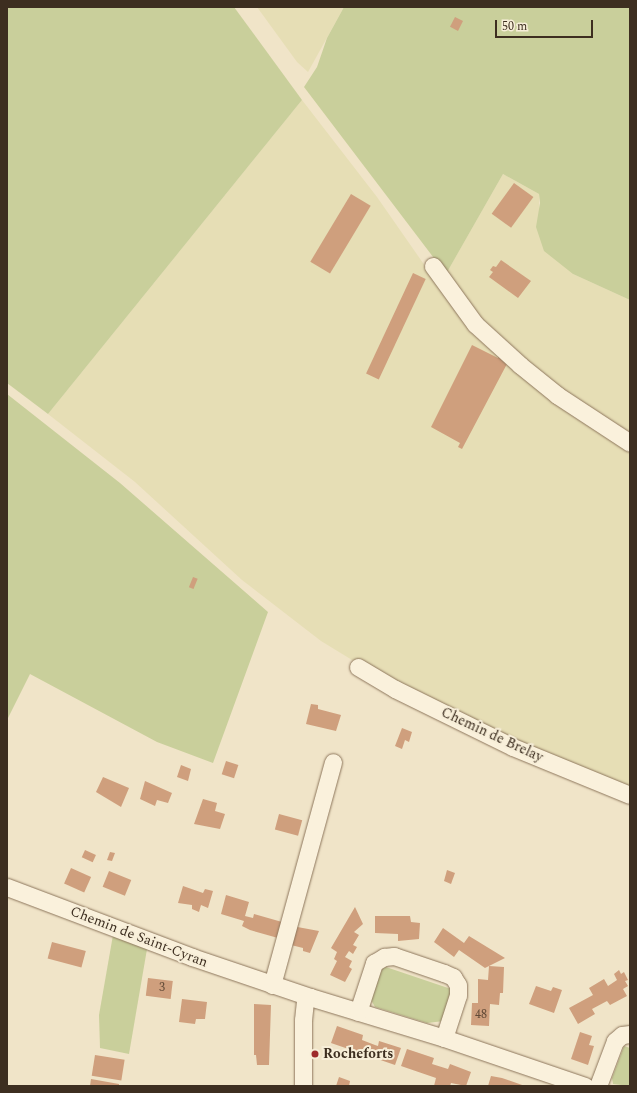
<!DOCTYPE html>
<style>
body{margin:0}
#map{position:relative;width:637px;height:1093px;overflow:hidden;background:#f0e4c8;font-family:Spectral,serif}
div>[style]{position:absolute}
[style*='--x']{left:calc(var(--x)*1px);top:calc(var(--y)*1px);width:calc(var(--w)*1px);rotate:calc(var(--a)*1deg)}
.farmland>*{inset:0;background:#e6deb5}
.green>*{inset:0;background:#c9cf9b}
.building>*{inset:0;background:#cf9f7d;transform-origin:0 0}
.roads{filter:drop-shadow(0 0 1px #8d765c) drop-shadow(0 0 1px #8d765c)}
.minor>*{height:17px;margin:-8.5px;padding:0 8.5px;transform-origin:8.5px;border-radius:8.5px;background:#faf1dc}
.dots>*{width:11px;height:11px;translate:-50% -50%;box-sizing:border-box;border:2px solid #f7eed8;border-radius:50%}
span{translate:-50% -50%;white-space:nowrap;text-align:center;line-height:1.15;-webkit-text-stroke:4px #f7eed8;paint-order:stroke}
.number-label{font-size:12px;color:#624a37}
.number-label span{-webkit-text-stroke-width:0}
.street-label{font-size:14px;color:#3d2e20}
.poi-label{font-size:14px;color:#3d2e20;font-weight:700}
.left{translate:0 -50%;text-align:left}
.frame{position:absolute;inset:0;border:8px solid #3d2e20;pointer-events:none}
.scale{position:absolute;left:495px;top:20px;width:98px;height:18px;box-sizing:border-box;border:2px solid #3d2e20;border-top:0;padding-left:5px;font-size:12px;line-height:14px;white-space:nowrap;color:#3d2e20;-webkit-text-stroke:3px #f7eed8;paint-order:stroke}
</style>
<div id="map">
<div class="farmland">
<i style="clip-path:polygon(257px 7px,344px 7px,308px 72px,297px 62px)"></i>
<i style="clip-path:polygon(302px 100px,377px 197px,439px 286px,503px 174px,539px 194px,539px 214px,573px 274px,630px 300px,630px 432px,575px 401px,630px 445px,630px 790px,507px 741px,375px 674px,321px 641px,242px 580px,135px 482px,48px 414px)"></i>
</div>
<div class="green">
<i style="clip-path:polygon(7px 7px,234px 7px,302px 100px,48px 414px,7px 383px)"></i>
<i style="clip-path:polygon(344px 7px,630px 7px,630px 300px,573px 274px,544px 251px,536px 227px,540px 203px,539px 194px,503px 174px,446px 274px,304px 87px,317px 67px,327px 38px)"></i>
<i style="clip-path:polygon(7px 394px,120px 483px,268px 612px,213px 763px,157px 742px,30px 674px,7px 720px)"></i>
<i style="clip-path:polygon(113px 935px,147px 949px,129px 1054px,100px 1048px,99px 1015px)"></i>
<i style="clip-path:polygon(380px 965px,454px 990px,444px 1021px,427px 1023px,375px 1007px,370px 998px)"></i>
<i style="clip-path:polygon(624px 1046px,630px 1048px,630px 1086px,613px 1084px,612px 1078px)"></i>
</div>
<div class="building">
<i style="left:455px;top:17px;width:9px;height:11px;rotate:27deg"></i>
<i style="left:514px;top:183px;width:24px;height:38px;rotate:36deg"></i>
<i style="left:351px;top:194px;width:23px;height:79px;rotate:31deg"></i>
<i style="clip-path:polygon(501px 260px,531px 281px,518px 298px,489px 277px,493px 272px,490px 270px,493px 266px,496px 267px)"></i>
<i style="left:413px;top:273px;width:14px;height:111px;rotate:25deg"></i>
<i style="clip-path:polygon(472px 345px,498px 358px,500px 354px,508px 362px,462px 449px,458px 447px,460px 443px,431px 427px)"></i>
<i style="left:193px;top:577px;width:5px;height:11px;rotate:22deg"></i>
<i style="clip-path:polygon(311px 704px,318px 705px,318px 709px,341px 715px,336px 731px,306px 724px)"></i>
<i style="clip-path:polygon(402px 728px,412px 732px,409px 742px,405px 740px,402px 749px,395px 746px)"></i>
<i style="left:226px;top:761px;width:13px;height:14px;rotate:18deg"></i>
<i style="clip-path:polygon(181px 765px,191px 769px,188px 781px,177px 777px)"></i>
<i style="clip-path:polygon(103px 777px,129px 788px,121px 807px,96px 792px)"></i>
<i style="clip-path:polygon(145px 781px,172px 793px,168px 803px,157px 800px,155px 806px,140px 799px)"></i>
<i style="clip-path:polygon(203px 799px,217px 803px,215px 811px,225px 814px,220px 829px,194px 824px)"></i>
<i style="left:279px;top:814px;width:24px;height:16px;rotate:15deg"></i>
<i style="left:85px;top:850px;width:12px;height:8px;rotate:24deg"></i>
<i style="clip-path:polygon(110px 852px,115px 853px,112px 861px,107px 860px)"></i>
<i style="left:71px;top:868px;width:22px;height:17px;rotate:24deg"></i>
<i style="clip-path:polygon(447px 870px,455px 873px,451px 884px,444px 881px)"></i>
<i style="left:109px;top:871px;width:24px;height:17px;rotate:22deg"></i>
<i style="clip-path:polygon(183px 886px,203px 893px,205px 889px,213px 891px,208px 908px,201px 905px,199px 912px,192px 909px,192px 905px,178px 903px)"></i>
<i style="clip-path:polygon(226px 895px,249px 902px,245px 916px,253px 918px,254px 914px,282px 922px,278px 938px,250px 930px,242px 926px,244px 921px,221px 914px)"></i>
<i style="clip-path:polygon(355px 907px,363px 924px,354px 932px,359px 935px,353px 945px,357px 947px,353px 954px,349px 951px,345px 957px,352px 961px,349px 967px,352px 969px,345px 982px,330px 975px,337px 961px,334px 959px,337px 952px,331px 948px)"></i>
<i style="clip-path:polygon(375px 916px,410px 916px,411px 922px,420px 923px,419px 939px,398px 941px,398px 934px,375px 933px)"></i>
<i style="clip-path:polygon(292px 926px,319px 931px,310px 953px,303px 951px,303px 948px,287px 944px)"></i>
<i style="clip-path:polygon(443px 928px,464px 943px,469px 936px,505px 958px,485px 968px,459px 950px,454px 957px,434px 942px)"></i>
<i style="left:52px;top:942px;width:35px;height:17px;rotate:15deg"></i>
<i style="clip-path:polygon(489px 966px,504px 967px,503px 993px,500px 993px,499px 1005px,490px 1004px,489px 1026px,471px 1025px,472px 1003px,478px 1003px,478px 979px,488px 980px)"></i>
<i style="clip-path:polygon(619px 970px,621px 974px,624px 972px,628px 980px,625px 981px,628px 986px,623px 989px,627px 996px,610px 1005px,607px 1001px,592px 1009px,595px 1014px,578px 1024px,569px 1008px,593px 995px,589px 988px,604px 979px,608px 986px,617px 980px,614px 974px)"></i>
<i style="left:148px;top:978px;width:25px;height:18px;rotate:7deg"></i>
<i style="clip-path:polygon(536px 986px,551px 991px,553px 987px,562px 990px,554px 1013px,529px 1004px)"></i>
<i style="clip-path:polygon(182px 999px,207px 1002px,205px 1019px,196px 1019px,195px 1024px,179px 1022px)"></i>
<i style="clip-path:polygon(254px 1004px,271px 1005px,269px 1065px,257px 1065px,256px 1055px,254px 1055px)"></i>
<i style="clip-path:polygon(337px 1026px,363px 1035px,362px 1040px,375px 1045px,378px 1046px,379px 1041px,401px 1048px,395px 1065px,331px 1043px)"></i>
<i style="clip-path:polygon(580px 1032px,592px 1036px,589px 1045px,594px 1046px,588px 1065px,571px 1059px)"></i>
<i style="clip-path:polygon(407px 1049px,434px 1058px,432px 1064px,448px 1069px,450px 1064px,471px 1072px,466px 1086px,451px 1083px,450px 1086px,434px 1086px,436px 1078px,401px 1066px)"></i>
<i style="left:95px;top:1055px;width:30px;height:21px;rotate:9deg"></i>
<i style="clip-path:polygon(491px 1076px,502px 1078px,525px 1086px,488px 1086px)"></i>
<i style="clip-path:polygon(339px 1077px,350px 1081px,349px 1086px,336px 1086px)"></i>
<i style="clip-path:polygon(91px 1079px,119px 1084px,119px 1086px,90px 1086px)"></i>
</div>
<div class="roads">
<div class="minor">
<i style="--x:433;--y:266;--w:72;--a:54.1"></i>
<i style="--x:475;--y:324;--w:61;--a:42.3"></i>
<i style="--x:520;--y:365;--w:48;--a:39"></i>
<i style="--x:557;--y:395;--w:87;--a:33.3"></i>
<i style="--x:358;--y:667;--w:43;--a:30.7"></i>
<i style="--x:395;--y:689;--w:131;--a:26.2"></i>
<i style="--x:513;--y:747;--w:126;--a:22.3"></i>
<i style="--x:7;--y:887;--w:198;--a:20.7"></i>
<i style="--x:192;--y:957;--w:125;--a:18.7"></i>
<i style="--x:310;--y:997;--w:140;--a:17"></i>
<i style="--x:444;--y:1038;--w:149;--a:18.8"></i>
<i style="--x:272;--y:985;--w:231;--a:-74.7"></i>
<i style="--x:358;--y:1012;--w:52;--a:-71.9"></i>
<i style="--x:374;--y:963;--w:12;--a:-31"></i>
<i style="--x:384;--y:957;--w:10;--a:-6"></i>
<i style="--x:394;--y:956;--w:53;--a:18.8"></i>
<i style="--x:444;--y:973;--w:10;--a:24"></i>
<i style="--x:453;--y:977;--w:9;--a:58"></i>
<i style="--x:458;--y:985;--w:10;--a:90"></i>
<i style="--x:458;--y:995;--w:45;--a:108"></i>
<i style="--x:303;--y:1086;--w:66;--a:-90"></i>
<i style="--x:303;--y:1020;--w:18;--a:-84"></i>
<i style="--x:305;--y:1002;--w:7;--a:-45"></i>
<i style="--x:598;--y:1086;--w:48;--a:-69.3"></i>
<i style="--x:615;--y:1041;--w:9;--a:-41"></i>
<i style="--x:622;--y:1035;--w:8;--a:-7"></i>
</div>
</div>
<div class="dots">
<i style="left:315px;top:1054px;background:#9e2a2b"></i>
</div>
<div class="number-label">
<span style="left:162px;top:988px">3</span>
<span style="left:481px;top:1015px">48</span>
</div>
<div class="street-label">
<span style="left:492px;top:735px;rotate:25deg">Chemin de Brelay</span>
<span style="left:139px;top:937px;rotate:21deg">Chemin de Saint-Cyran</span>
</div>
<div class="poi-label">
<span class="left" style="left:323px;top:1054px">Rocheforts</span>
</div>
<div class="frame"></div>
<div class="scale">50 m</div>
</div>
